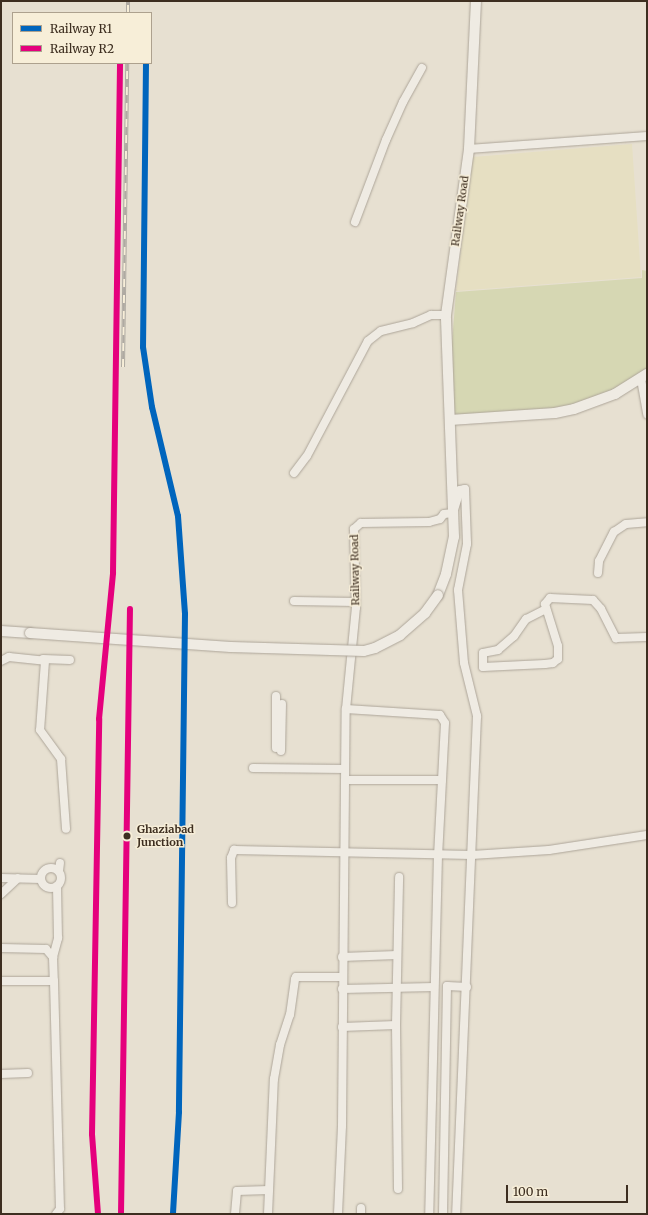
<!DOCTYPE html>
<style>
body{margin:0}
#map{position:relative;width:648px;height:1215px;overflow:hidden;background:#e7e0d1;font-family:Merriweather,serif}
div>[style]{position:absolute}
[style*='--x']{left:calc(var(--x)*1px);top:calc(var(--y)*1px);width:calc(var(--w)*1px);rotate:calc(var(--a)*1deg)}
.farmland>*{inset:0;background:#e6dfc2}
.green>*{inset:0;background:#d6d7b3}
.roads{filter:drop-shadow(0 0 1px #ada599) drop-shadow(0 0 1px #ada599)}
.minor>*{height:8px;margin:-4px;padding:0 4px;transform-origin:4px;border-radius:4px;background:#efebe3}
.minor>.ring{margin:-4px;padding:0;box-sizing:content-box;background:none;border:8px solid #efebe3;border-radius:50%}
.tertiary>*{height:10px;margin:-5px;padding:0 5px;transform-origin:5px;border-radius:5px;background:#efebe3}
.rail>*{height:4px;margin-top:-2px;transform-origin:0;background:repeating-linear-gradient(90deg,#f7eed8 0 8px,#afaaa2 0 16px);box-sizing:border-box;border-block:1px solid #afaaa2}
.bridges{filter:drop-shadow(0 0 1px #ada599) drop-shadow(0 0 1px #ada599)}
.tertiary-bridge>*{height:10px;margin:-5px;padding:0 5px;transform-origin:5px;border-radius:5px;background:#efebe3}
.rail-1>*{height:6px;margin:-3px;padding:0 3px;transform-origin:3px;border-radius:3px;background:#0065bd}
.rail-2>*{height:6px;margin:-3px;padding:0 3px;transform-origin:3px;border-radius:3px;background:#e5007d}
.dots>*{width:11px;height:11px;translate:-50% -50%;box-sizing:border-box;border:2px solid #f7eed8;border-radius:50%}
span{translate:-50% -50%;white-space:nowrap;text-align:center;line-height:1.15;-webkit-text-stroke:3px #f7eed8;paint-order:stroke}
.street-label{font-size:11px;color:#3d2e20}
.stop-label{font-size:11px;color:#3d2e20;font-weight:700}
.left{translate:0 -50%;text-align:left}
.frame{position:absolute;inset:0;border:2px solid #3d2e20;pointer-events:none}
.legend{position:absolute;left:12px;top:12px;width:140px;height:52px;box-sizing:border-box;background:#f7eed8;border:1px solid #ada18e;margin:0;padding:5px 7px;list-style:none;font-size:12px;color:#3d2e20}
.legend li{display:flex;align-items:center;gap:8px;height:20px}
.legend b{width:20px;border:1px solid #ada18e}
.scale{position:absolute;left:506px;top:1185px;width:122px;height:18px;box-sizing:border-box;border:2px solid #3d2e20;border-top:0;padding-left:5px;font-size:12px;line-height:14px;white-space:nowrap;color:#3d2e20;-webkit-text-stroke:3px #f7eed8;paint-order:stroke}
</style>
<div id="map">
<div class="farmland">
<i style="clip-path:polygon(632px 144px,641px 277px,456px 291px,472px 157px)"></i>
</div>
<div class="green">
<i style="clip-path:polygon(642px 270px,647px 271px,647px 373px,591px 402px,547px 409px,454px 415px,452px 343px,456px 292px,642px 278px)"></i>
</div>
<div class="roads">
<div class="minor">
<i style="--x:469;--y:149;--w:178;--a:-4.2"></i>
<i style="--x:355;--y:222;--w:88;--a:-69.3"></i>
<i style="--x:386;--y:140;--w:42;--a:-65.9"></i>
<i style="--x:403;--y:102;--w:39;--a:-61"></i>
<i style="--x:641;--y:379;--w:36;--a:80"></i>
<i style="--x:294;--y:473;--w:21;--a:-53"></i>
<i style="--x:307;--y:456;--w:130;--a:-62.1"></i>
<i style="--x:368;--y:341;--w:16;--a:-38"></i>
<i style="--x:381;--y:331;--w:33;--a:-14"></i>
<i style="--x:413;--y:323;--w:20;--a:-24"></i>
<i style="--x:431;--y:315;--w:15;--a:0"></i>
<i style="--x:598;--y:573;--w:12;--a:-85"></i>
<i style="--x:599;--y:561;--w:33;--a:-63"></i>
<i style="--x:614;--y:532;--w:14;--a:-34"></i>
<i style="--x:626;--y:524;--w:21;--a:-5"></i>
<i style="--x:294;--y:601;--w:62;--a:0.9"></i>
<i style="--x:546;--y:609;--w:22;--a:153"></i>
<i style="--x:526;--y:619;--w:21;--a:125"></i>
<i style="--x:514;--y:636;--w:21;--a:139"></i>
<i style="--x:498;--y:650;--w:15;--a:169"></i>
<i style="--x:483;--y:653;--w:14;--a:90"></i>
<i style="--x:483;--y:667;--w:62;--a:-2.8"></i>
<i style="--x:545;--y:664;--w:8;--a:-7"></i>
<i style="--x:553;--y:663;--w:6;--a:-39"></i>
<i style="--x:558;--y:659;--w:13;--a:-90"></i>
<i style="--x:558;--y:646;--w:44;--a:-107.2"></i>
<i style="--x:545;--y:604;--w:8;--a:-50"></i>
<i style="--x:550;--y:598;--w:43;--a:2.7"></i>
<i style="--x:593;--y:600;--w:12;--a:48"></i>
<i style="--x:601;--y:609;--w:33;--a:63"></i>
<i style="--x:616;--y:638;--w:31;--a:-2"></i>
<i style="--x:43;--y:659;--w:27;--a:2"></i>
<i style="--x:1;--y:661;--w:9;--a:-27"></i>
<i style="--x:9;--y:657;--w:36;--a:6"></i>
<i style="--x:45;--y:661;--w:69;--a:94.1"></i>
<i style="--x:40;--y:730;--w:36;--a:54"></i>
<i style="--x:61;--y:759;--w:70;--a:85.9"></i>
<i style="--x:346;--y:709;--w:94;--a:3.7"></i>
<i style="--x:440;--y:715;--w:9;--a:58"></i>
<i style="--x:445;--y:723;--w:132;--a:93"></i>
<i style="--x:438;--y:855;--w:359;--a:91.4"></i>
<i style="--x:276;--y:748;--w:52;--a:-90"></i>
<i style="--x:281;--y:751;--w:47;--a:-88.8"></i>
<i style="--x:253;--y:768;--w:92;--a:0.6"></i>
<i style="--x:345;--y:780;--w:97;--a:0"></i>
<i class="ring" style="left:41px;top:868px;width:12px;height:12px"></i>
<i style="--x:59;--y:871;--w:8;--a:-83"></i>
<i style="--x:1;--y:878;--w:40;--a:1.4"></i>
<i style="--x:1;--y:894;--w:23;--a:-43"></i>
<i style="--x:232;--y:903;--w:45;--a:-91.3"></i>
<i style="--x:231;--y:858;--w:9;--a:-69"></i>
<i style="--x:234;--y:850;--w:238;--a:1.2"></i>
<i style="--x:472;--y:855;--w:77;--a:-3.7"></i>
<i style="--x:549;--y:850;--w:99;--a:-8.7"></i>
<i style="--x:1;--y:948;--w:45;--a:1.3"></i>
<i style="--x:46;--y:949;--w:11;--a:49"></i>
<i style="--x:53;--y:957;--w:24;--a:88"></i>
<i style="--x:53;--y:957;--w:20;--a:-75"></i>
<i style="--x:58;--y:938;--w:52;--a:-91.1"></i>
<i style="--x:342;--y:957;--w:55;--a:-2.1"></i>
<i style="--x:1;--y:981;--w:53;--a:0"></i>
<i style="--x:54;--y:981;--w:228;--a:88.5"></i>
<i style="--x:60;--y:1209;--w:6;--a:129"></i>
<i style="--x:342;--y:989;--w:92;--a:-1.2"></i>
<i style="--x:342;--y:1027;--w:54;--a:-2.1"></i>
<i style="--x:1;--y:1074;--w:27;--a:-2"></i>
<i style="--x:398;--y:1189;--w:164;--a:-90.7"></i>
<i style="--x:396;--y:1025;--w:148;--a:-88.8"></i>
<i style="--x:235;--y:1214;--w:23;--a:-85"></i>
<i style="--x:237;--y:1191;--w:32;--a:-2"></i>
<i style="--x:268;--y:1214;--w:135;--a:-87.5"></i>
<i style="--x:274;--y:1079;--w:35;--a:-80"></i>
<i style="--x:280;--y:1045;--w:32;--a:-72"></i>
<i style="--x:290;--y:1015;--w:36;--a:-82"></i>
<i style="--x:295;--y:979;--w:2;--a:-63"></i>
<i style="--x:296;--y:977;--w:46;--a:0"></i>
<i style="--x:338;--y:1214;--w:88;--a:-87.4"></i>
<i style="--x:342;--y:1126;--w:417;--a:-89.5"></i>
<i style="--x:346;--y:709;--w:102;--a:-84.4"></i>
<i style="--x:356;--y:607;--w:78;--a:-91.5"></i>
<i style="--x:354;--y:529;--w:9;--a:-41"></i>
<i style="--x:361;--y:523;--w:68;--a:-0.8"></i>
<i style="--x:429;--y:522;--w:11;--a:-15"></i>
<i style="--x:440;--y:519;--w:6;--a:-51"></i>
<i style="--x:444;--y:514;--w:9;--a:-6"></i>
<i style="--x:453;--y:513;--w:24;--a:-73"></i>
<i style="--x:460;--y:490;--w:5;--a:-11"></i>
<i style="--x:465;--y:489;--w:55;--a:87.9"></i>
<i style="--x:467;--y:544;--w:47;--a:101.1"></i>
<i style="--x:458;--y:590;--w:73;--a:85.3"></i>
<i style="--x:464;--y:663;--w:55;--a:76.2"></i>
<i style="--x:477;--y:716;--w:498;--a:92.4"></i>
<i style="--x:361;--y:1214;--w:6;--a:-90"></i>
<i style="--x:443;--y:1214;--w:228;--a:-89"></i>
<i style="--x:447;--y:986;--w:20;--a:3"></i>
</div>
<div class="tertiary">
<i style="--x:450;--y:420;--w:105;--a:-3.8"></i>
<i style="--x:555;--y:413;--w:19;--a:-12"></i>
<i style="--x:574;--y:409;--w:44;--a:-20.1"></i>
<i style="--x:615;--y:394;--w:38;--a:-32"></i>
<i style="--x:438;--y:595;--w:22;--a:-69"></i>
<i style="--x:446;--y:574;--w:38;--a:-78"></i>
<i style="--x:454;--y:537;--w:222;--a:-92.1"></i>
<i style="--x:446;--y:315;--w:168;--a:-82.1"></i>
<i style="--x:469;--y:149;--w:148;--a:-87.3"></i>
<i style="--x:1;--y:631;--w:29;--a:4"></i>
</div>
</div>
<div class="rail">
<i style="--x:128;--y:13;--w:12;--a:-90"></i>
<i style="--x:123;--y:367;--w:304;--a:-89.2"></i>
</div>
<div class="bridges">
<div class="tertiary-bridge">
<i style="--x:30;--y:633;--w:201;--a:4"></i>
<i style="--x:231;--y:647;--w:133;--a:1.7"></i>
<i style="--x:364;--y:651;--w:11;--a:-15"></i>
<i style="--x:375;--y:648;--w:28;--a:-27"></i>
<i style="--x:400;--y:635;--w:33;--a:-41"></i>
<i style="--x:425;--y:613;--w:22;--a:-54"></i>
</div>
</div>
<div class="rail-1">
<i style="--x:146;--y:63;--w:284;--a:90.6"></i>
<i style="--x:143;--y:347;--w:61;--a:81.5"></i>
<i style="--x:152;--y:407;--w:112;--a:76.6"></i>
<i style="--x:178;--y:516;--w:98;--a:85.9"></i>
<i style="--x:185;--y:614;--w:498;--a:90.7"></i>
<i style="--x:179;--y:1112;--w:102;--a:93.4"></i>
</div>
<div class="rail-2">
<i style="--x:98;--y:1214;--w:80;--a:-94.3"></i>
<i style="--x:92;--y:1134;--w:415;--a:-89"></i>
<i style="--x:99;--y:719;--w:147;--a:-84.5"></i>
<i style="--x:113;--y:573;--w:510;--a:-89.21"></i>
<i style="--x:121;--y:1214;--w:605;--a:-89.15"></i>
</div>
<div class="dots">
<i style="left:127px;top:836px;background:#3d2e20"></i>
</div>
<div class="street-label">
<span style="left:460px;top:211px;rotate:-82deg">Railway Road</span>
<span style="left:355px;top:570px;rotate:-91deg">Railway Road</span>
</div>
<div class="stop-label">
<span class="left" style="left:137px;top:836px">Ghaziabad<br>Junction</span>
</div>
<div class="frame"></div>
<ul class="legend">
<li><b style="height:5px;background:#0065bd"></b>Railway R1</li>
<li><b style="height:5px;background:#e5007d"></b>Railway R2</li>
</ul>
<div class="scale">100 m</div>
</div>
